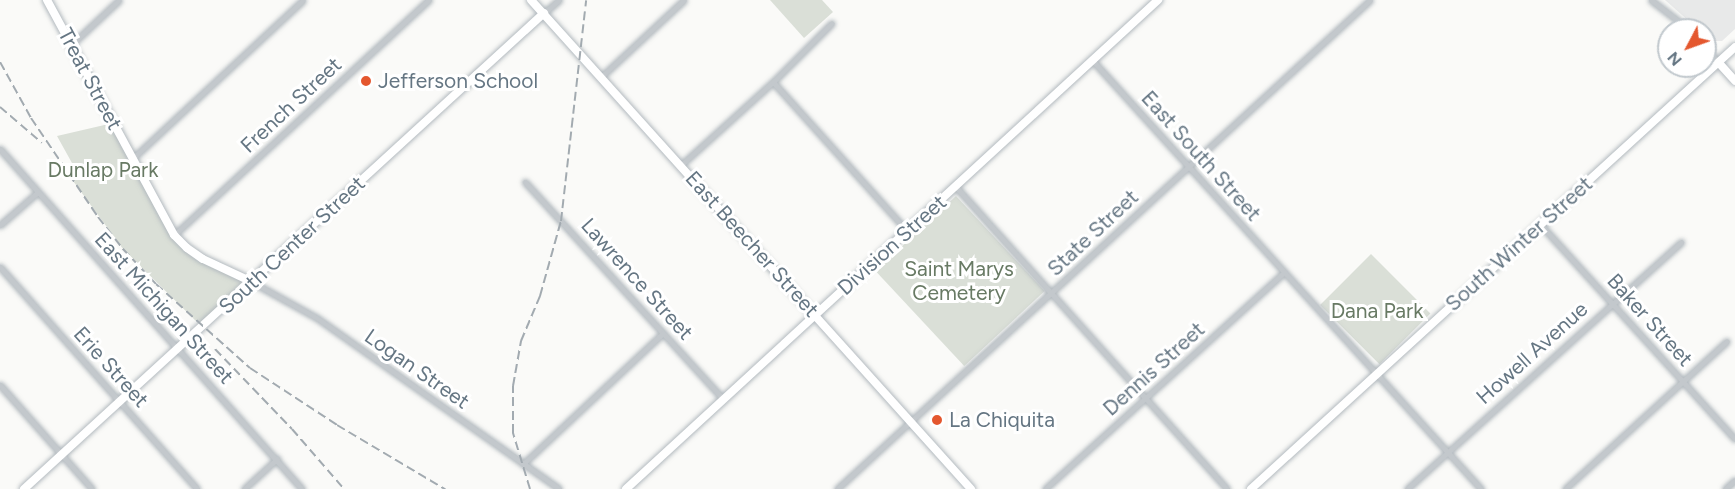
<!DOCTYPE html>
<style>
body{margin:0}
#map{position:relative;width:1735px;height:489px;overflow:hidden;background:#fafaf8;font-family:Figtree,sans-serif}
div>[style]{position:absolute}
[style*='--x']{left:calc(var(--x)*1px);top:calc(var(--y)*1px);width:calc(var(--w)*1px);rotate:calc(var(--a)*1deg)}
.built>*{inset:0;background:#e8e9e9}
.green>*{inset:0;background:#dadfd7;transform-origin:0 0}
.roads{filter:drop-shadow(0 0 2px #b3babf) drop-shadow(0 0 2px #b3babf)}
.street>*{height:5px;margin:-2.5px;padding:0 2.5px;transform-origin:2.5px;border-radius:2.5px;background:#c3c8cc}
.secondary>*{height:8px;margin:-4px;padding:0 4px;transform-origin:4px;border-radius:4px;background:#fff}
.rail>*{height:2px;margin-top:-1px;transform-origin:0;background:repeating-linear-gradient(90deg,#a2aab0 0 9px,transparent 0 13.5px)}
.dots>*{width:16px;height:16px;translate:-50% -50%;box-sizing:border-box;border:3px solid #fff;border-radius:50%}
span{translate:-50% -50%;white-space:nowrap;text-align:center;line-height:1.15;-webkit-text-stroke:6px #fff;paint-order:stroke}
.street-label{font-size:21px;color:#657683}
.poi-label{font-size:21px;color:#657683}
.left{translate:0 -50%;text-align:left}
.park-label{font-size:21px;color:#687a64}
.north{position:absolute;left:1657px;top:18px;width:60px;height:60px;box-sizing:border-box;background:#fff;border:2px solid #c1c8cd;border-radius:50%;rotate:229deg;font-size:16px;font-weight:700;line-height:24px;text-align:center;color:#657683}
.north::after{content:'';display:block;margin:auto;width:21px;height:27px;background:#e4572e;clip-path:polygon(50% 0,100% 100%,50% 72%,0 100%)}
</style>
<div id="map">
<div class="built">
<i style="clip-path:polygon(1665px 0,1735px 0,1735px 29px,1722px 41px,1710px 41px,1705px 36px,1705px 30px,1699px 30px)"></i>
</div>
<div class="green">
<i style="clip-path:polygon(770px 0,822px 0,833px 12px,804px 38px)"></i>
<i style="clip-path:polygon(113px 123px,179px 242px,252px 282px,203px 328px,123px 249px,62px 166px,72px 163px,57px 136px)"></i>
<i style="left:956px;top:196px;width:130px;height:110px;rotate:47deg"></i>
<i style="left:1371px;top:254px;width:84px;height:72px;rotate:45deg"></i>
</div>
<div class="roads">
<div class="street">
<i style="--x:1651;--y:0;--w:49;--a:37.6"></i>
<i style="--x:544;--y:13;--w:20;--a:-41"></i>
<i style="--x:72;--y:44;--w:64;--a:-43.1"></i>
<i style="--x:1705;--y:47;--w:21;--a:49"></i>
<i style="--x:1093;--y:61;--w:578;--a:47.81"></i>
<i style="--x:601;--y:77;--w:113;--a:-42.9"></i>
<i style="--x:773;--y:82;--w:200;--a:48"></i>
<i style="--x:0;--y:149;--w:455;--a:48.4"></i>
<i style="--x:132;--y:159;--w:233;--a:-42.9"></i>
<i style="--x:681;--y:165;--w:124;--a:-42.1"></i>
<i style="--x:773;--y:82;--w:83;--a:-45"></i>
<i style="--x:525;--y:182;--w:294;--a:47.6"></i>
<i style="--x:956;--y:187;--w:406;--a:48.1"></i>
<i style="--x:1540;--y:224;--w:290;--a:47.8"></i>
<i style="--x:0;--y:225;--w:50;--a:-41"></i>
<i style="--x:174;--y:235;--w:347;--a:-42.7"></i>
<i style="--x:0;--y:267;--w:297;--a:48.4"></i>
<i style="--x:252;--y:282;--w:74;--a:29"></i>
<i style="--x:317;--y:318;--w:296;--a:35.2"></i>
<i style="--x:0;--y:385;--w:139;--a:48.5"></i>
<i style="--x:523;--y:464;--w:192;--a:-43.1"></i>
<i style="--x:244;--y:489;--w:45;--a:-42.3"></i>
<i style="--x:837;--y:489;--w:723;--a:-42.53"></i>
<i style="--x:1045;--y:489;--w:323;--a:-42.2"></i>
<i style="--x:1407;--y:489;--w:369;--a:-42"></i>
<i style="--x:1565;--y:489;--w:219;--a:-42.4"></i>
<i style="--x:1725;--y:489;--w:13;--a:-42"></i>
</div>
<div class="secondary">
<i style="--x:47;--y:0;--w:267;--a:61.6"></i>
<i style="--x:174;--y:235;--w:18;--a:45"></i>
<i style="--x:187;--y:248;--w:19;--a:35"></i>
<i style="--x:203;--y:259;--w:54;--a:25.1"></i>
<i style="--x:531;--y:0;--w:658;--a:48.02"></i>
<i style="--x:1719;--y:63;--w:24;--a:48"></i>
<i style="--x:24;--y:489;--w:705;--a:-42.47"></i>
<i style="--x:626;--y:489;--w:723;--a:-42.59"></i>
<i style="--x:1251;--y:489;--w:655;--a:-42.4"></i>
</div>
</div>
<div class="rail">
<i style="--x:0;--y:62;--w:64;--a:61"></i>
<i style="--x:31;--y:118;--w:120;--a:55.9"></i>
<i style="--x:98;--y:217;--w:41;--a:52"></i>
<i style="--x:123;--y:249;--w:48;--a:46.7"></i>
<i style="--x:156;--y:284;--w:126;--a:41.8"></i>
<i style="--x:250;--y:368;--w:104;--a:33.2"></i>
<i style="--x:337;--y:425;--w:126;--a:30.7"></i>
<i style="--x:0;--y:107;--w:55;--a:40.6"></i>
<i style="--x:215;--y:349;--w:111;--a:46.1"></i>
<i style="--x:292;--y:429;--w:79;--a:49.1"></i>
<i style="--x:530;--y:489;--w:59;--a:-106.9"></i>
<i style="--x:513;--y:433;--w:47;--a:-90"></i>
<i style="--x:513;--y:386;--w:46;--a:-79.9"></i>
<i style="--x:521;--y:341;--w:49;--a:-67.1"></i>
<i style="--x:540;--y:296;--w:78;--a:-74.4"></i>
<i style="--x:561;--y:221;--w:222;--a:-83.5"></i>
</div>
<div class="dots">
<i style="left:366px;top:81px;background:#e4572e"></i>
<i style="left:937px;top:420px;background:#e4572e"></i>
</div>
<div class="street-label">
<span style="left:90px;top:79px;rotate:62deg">Treat Street</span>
<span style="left:291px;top:105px;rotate:-43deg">French Street</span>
<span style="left:1201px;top:156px;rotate:48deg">East South Street</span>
<span style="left:1093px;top:233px;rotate:-43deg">State Street</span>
<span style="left:752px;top:244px;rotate:48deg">East Beecher Street</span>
<span style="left:1519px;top:244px;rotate:-42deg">South Winter Street</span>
<span style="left:292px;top:245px;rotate:-43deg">South Center Street</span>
<span style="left:892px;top:245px;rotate:-42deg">Division Street</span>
<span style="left:637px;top:279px;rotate:48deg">Lawrence Street</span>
<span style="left:164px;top:308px;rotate:48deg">East Michigan Street</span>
<span style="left:1650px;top:320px;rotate:48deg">Baker Street</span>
<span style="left:1532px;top:353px;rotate:-42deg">Howell Avenue</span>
<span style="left:111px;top:367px;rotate:48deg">Erie Street</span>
<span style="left:417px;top:369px;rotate:35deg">Logan Street</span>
<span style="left:1154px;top:369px;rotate:-42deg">Dennis Street</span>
</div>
<div class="poi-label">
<span class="left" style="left:378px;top:81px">Jefferson School</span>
<span class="left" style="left:949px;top:420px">La Chiquita</span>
</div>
<div class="park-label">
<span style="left:103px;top:170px">Dunlap Park</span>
<span style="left:959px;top:281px">Saint Marys<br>Cemetery</span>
<span style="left:1377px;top:311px">Dana Park</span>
</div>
<div class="north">N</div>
</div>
